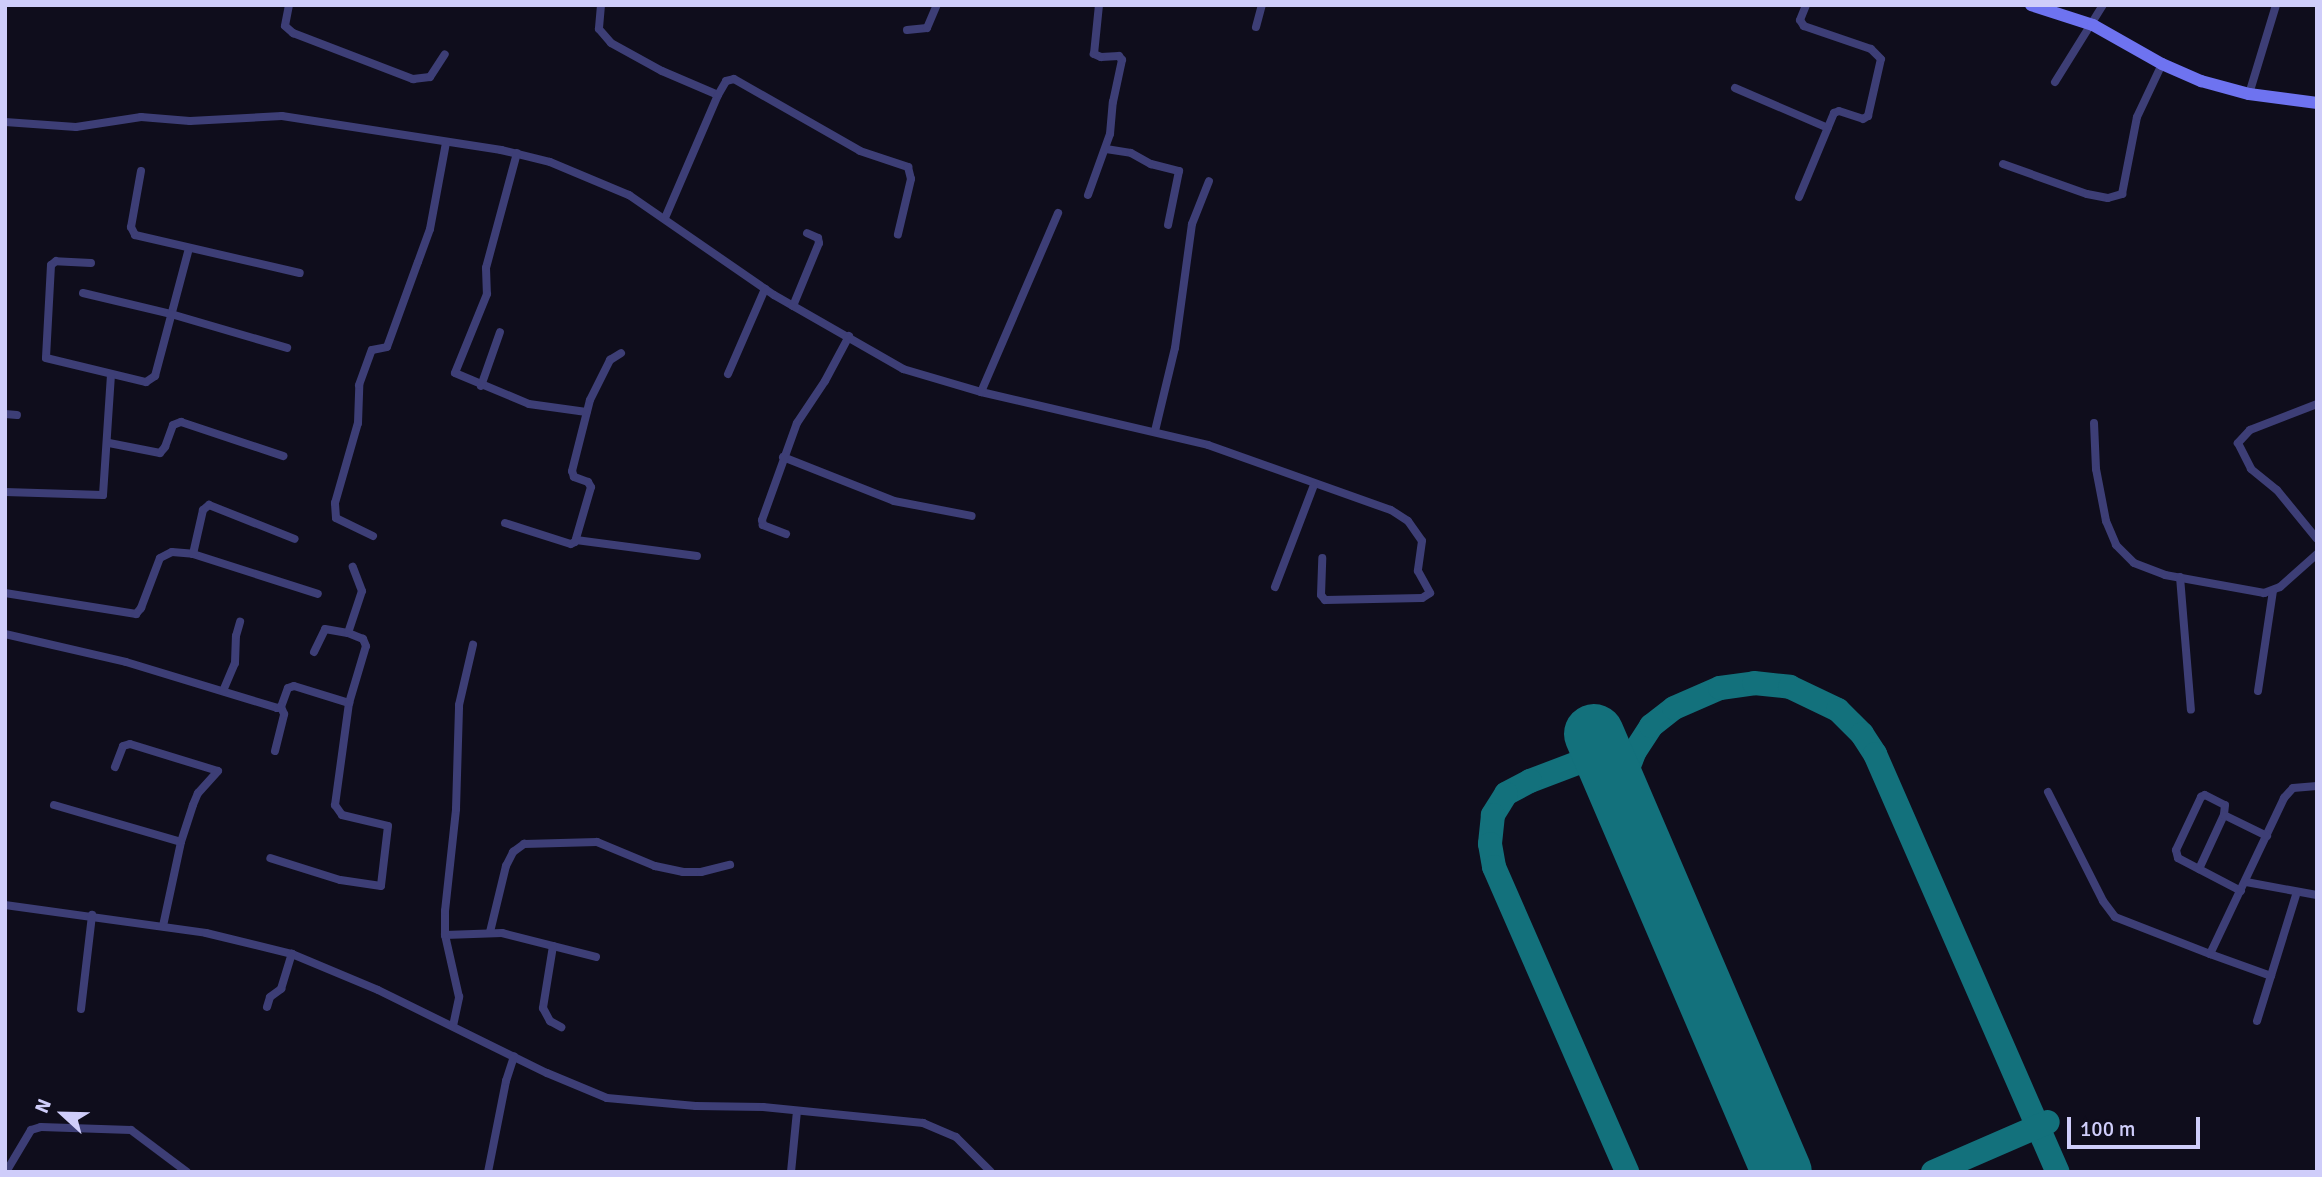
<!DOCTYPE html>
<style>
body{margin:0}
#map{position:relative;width:2322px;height:1177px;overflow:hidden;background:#0f0d1c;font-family:Signika,sans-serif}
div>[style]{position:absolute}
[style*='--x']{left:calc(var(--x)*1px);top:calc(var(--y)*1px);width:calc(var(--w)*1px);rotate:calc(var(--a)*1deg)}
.taxiway>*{height:24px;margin:-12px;padding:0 12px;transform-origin:12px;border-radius:12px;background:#13717c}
.runway>*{height:60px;margin:-30px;padding:0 30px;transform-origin:30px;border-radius:30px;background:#13717c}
.street>*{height:8px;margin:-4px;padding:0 4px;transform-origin:4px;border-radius:4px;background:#3d3e76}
.secondary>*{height:12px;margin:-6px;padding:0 6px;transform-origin:6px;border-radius:6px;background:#6e73f0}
span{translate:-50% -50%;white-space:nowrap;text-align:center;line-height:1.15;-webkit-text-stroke:5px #0f0d1c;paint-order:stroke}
.frame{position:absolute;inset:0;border:7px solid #cfcdfa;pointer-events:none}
.north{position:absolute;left:28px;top:1079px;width:70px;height:70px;-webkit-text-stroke:5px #0f0d1c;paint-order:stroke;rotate:292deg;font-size:19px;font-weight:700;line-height:28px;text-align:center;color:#cfcdfa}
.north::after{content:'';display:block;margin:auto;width:24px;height:32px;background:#cfcdfa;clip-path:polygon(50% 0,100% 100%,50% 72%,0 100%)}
.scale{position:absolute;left:2067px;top:1117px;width:133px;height:32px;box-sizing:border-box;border:4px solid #cfcdfa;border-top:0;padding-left:9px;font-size:21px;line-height:24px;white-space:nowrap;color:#cfcdfa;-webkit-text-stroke:5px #0f0d1c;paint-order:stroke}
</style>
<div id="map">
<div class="taxiway">
<i style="--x:1601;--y:754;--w:76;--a:159.2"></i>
<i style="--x:1530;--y:781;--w:27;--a:152"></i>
<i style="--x:1506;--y:794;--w:25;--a:122"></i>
<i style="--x:1493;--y:815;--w:29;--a:96"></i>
<i style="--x:1490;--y:844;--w:23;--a:80"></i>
<i style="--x:1494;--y:867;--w:333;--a:66.4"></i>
<i style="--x:1623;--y:804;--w:25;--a:-88"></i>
<i style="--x:1624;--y:779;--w:30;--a:-69"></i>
<i style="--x:1635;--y:751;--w:30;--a:-57"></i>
<i style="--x:1651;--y:726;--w:29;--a:-38"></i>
<i style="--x:1674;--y:708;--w:50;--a:-23.5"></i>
<i style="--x:1720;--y:688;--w:34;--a:-8"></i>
<i style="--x:1754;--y:683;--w:36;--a:6"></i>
<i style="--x:1790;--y:687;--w:53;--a:25.6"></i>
<i style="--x:1838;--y:710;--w:34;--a:45"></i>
<i style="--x:1862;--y:734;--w:24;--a:57"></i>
<i style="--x:1875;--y:754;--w:456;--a:66.4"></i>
<i style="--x:1933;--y:1172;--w:125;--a:-23.5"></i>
</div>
<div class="runway">
<i style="--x:1594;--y:734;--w:477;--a:66.8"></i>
</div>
<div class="street">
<i style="--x:289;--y:5;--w:21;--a:101"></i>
<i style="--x:285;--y:26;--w:11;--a:41"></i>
<i style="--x:293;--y:33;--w:129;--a:21"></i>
<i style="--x:413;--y:79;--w:17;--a:-7"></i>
<i style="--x:430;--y:77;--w:27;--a:-57"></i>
<i style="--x:601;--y:5;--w:24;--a:95"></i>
<i style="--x:599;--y:29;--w:18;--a:49"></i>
<i style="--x:611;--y:43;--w:58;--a:28.8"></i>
<i style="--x:662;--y:71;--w:61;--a:23.2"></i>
<i style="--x:1256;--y:27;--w:23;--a:-75"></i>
<i style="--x:907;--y:30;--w:20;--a:-6"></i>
<i style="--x:927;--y:28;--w:25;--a:-67"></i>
<i style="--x:2055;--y:82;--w:91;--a:-58.1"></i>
<i style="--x:1735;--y:88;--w:101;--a:23.3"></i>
<i style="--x:2249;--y:94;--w:93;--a:-73.1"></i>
<i style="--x:5;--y:122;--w:71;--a:4"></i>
<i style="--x:76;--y:127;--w:66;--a:-8.7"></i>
<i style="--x:141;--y:117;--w:49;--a:4.7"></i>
<i style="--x:190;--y:121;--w:92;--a:-3.1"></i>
<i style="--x:282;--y:116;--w:222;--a:8.8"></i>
<i style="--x:501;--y:150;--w:50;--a:13.8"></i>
<i style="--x:550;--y:162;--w:86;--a:22.7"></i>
<i style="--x:629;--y:195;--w:176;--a:34.6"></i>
<i style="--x:774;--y:295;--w:149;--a:29.8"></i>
<i style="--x:903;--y:369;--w:81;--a:16.4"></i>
<i style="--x:981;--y:392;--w:233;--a:13.1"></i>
<i style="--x:1208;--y:445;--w:194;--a:19.6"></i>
<i style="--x:1391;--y:510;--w:20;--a:33"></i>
<i style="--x:1408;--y:521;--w:24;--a:55"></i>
<i style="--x:1422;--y:541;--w:30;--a:98"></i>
<i style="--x:1418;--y:571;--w:25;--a:61"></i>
<i style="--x:1430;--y:593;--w:9;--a:148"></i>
<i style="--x:1422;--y:598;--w:97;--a:178.8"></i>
<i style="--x:1325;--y:600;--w:6;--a:-129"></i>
<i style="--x:1321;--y:595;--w:37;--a:-88"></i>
<i style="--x:1106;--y:149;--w:25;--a:9"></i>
<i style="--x:1131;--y:153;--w:23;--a:29"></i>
<i style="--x:1151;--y:164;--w:29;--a:14"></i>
<i style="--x:1179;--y:171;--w:55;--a:101.5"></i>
<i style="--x:517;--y:153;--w:119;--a:105.1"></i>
<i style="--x:486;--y:268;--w:26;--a:88"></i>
<i style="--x:487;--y:294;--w:85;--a:112.1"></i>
<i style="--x:455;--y:373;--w:80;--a:22.7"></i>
<i style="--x:529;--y:404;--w:58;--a:8"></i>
<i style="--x:2003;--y:164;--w:89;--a:19.7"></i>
<i style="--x:2087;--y:194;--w:21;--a:11"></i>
<i style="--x:2108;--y:198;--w:15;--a:-16"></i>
<i style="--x:2122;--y:194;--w:78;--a:-79"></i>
<i style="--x:2137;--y:117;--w:59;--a:-64.7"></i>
<i style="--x:141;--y:171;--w:57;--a:100.1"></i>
<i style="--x:131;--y:227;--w:9;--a:63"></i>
<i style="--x:135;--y:235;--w:169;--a:13"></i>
<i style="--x:1088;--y:195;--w:65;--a:-70.2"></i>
<i style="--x:1110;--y:134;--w:32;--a:-85"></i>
<i style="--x:1113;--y:102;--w:43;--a:-77.9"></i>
<i style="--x:1122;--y:60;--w:5;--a:-127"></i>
<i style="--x:1119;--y:56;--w:18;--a:177"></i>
<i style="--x:1101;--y:57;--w:8;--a:-157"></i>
<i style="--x:1094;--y:54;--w:49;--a:-84.2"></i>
<i style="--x:1799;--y:197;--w:91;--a:-67.4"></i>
<i style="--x:1834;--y:113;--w:5;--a:-22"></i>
<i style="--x:1839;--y:111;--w:25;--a:18"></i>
<i style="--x:1863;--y:119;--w:6;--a:-31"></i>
<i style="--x:1868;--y:116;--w:58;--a:-77.2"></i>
<i style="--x:1881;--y:59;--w:14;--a:-135"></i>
<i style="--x:1871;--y:49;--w:71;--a:-161.1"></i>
<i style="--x:1804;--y:26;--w:7;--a:-124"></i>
<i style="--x:1800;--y:20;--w:16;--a:-68"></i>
<i style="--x:665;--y:218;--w:134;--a:-66.7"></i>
<i style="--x:718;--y:95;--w:16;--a:-60"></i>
<i style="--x:726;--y:81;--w:8;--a:-14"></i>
<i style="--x:734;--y:79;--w:145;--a:29.7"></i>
<i style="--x:860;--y:151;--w:51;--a:18.4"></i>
<i style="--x:908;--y:167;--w:12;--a:76"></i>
<i style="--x:911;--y:179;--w:57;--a:103.3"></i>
<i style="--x:91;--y:263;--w:35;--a:-177"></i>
<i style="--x:56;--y:261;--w:6;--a:141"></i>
<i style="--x:51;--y:265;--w:93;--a:93.1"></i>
<i style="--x:46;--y:358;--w:103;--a:13.5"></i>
<i style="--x:146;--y:382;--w:11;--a:-34"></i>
<i style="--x:155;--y:376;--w:132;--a:-75.1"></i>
<i style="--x:83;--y:293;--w:90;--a:13.4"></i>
<i style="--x:171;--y:314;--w:121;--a:16.3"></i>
<i style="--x:793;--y:306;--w:68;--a:-67.6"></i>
<i style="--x:819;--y:243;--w:5;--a:-101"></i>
<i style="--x:818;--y:238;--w:12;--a:-156"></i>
<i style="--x:728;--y:374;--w:93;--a:-66.5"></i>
<i style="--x:481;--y:386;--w:57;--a:-70.6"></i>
<i style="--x:981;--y:392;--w:195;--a:-66.7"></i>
<i style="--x:2317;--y:404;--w:72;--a:158.8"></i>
<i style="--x:2250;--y:430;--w:18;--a:133"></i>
<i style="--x:2238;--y:443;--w:29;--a:63"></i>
<i style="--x:2251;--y:469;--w:33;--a:39"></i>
<i style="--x:2277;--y:490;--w:63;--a:50.8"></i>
<i style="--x:5;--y:414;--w:12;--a:5"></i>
<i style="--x:2094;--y:423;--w:46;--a:87.5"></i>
<i style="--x:2096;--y:469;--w:53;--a:79.1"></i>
<i style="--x:2106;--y:521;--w:26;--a:67"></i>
<i style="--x:2116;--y:545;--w:25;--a:45"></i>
<i style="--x:2134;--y:563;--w:33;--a:21"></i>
<i style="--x:2165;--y:575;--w:101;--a:10.3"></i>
<i style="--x:2264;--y:593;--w:17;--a:-21"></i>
<i style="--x:2280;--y:587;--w:50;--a:-41.7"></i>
<i style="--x:1155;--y:431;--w:85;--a:-76.5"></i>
<i style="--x:1175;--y:348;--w:125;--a:-82.2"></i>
<i style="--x:1192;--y:224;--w:46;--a:-68.4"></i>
<i style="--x:109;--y:443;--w:52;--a:11.1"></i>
<i style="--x:160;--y:453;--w:8;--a:-50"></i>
<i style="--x:165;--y:447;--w:23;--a:-70"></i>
<i style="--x:173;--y:425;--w:9;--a:-21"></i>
<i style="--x:181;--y:422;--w:108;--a:18.4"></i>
<i style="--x:783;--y:457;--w:119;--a:21.6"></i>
<i style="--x:894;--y:501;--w:79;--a:10.9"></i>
<i style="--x:5;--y:492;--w:98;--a:1.8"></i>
<i style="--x:103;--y:495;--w:121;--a:-86.2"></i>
<i style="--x:505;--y:523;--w:69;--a:17.7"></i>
<i style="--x:571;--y:544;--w:4;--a:-27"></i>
<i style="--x:575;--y:542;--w:57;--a:-73.8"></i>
<i style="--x:591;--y:487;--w:6;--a:-121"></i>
<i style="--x:588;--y:482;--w:15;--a:-160"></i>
<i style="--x:574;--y:477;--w:6;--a:-108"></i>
<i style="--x:572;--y:471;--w:73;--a:-75.8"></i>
<i style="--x:590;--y:400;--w:45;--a:-63.4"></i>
<i style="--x:610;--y:360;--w:13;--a:-32"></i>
<i style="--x:786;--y:534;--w:25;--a:-159"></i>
<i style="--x:763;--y:525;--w:5;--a:-101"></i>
<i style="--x:762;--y:520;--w:103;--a:-70.2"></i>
<i style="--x:797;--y:423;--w:50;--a:-56.3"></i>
<i style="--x:825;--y:381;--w:51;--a:-61.9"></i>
<i style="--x:373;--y:536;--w:41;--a:-154.1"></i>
<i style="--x:336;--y:518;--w:15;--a:-94"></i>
<i style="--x:335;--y:503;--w:83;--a:-74"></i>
<i style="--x:358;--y:423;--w:38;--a:-88"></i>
<i style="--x:359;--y:385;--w:37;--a:-70"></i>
<i style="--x:372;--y:350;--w:15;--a:-11"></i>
<i style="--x:387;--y:347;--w:90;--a:-70"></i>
<i style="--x:418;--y:262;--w:35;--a:-70"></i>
<i style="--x:430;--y:229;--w:87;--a:-79.5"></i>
<i style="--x:576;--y:540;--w:122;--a:7.5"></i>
<i style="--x:193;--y:554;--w:131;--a:17.7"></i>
<i style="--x:2180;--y:577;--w:133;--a:85.3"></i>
<i style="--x:1275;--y:587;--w:109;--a:-69.1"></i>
<i style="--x:5;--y:593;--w:133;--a:9.1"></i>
<i style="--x:136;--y:614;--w:8;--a:-50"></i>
<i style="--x:141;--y:608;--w:53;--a:-69.2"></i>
<i style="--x:160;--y:558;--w:13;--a:-27"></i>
<i style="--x:172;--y:552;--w:21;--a:5"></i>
<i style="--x:193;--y:554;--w:45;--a:-77.2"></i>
<i style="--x:203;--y:510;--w:8;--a:-40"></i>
<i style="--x:209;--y:505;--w:92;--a:21.6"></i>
<i style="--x:5;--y:634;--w:124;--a:13"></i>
<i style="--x:126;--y:662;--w:158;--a:16.9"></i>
<i style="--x:277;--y:708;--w:4;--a:-14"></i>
<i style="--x:281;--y:707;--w:20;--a:-70"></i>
<i style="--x:288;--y:688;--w:6;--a:-18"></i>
<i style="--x:294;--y:686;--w:58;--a:17.2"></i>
<i style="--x:349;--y:703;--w:103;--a:97.8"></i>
<i style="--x:335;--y:805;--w:12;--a:55"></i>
<i style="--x:342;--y:815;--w:47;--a:13.4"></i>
<i style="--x:388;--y:826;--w:60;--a:96.7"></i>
<i style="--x:381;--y:886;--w:41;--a:-171.7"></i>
<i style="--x:340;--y:880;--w:73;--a:-162.6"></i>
<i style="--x:314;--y:652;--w:25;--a:-64"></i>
<i style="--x:325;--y:629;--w:23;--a:10"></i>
<i style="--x:223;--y:691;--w:30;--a:-67"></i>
<i style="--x:235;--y:663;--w:27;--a:-88"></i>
<i style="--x:236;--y:636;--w:15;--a:-74"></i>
<i style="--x:2258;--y:691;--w:101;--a:-81.5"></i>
<i style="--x:349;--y:703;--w:59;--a:-73.4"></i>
<i style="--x:366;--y:646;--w:8;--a:-113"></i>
<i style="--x:363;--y:639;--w:16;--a:-158"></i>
<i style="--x:348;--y:633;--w:44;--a:-71.6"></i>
<i style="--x:362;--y:591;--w:26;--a:-111"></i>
<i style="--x:275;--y:751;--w:38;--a:-76"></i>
<i style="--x:284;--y:714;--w:8;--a:-113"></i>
<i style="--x:115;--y:767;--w:22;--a:-69"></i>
<i style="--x:123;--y:746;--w:7;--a:-16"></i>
<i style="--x:130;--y:744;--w:92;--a:17.1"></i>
<i style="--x:218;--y:771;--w:30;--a:132"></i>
<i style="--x:198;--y:793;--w:13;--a:113"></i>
<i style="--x:193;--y:805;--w:39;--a:108"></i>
<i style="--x:181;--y:842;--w:86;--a:102.1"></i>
<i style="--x:2048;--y:792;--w:122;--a:63.2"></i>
<i style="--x:2103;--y:901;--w:20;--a:53"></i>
<i style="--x:2115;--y:917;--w:102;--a:21.3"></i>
<i style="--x:2210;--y:954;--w:173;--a:-64.6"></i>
<i style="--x:2284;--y:798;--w:13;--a:-48"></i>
<i style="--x:2293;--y:788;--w:24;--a:-5"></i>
<i style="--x:54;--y:805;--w:132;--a:16.2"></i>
<i style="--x:2199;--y:869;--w:60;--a:-65.2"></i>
<i style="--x:2246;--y:882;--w:72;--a:10.4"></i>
<i style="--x:2241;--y:891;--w:71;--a:-152.4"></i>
<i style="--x:2178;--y:858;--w:8;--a:-104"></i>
<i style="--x:2176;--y:850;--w:59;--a:-64.7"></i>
<i style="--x:2201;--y:797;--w:4;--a:-27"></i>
<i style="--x:2205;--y:795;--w:22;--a:27"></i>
<i style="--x:2225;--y:805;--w:10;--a:96"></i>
<i style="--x:2224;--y:815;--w:48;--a:26"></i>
<i style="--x:5;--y:905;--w:203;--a:7.9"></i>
<i style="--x:206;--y:933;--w:89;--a:13.7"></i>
<i style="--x:292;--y:954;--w:93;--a:22.7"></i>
<i style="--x:378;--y:990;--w:188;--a:26.2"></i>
<i style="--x:547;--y:1073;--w:65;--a:22.6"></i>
<i style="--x:607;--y:1098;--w:89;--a:5.1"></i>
<i style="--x:696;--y:1106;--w:67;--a:0.9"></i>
<i style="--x:763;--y:1107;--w:161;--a:5.7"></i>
<i style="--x:923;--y:1123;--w:36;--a:23"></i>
<i style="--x:956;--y:1137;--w:49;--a:45"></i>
<i style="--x:490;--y:932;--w:68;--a:-76.4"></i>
<i style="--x:506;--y:866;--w:16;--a:-63"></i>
<i style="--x:513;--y:852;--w:14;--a:-36"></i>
<i style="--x:524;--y:844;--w:73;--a:-1.6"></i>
<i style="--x:597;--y:842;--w:63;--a:22.5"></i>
<i style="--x:655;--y:866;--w:29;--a:12"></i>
<i style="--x:683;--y:872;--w:18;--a:0"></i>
<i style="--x:701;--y:872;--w:30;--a:-14"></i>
<i style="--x:445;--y:935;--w:57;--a:-2"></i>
<i style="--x:502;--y:933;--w:97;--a:14.3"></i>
<i style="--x:553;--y:946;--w:63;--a:99.2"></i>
<i style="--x:543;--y:1008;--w:15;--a:62"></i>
<i style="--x:550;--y:1021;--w:13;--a:29"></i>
<i style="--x:2210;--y:954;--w:65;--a:19.8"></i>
<i style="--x:267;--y:1007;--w:10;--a:-73"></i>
<i style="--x:270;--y:997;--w:14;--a:-36"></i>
<i style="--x:281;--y:989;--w:37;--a:-73"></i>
<i style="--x:81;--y:1009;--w:95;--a:-83.3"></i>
<i style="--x:2257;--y:1021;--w:135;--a:-72.8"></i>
<i style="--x:453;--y:1026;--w:30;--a:-78"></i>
<i style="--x:459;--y:997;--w:64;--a:-102.7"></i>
<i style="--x:445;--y:935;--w:24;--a:-90"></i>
<i style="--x:445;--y:911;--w:103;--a:-83.8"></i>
<i style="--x:456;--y:809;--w:104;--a:-88.3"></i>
<i style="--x:459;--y:705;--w:62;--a:-76.9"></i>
<i style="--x:6;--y:1172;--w:49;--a:-59.2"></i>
<i style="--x:31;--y:1130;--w:10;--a:-17"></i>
<i style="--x:41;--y:1127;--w:90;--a:1.9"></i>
<i style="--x:131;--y:1130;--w:70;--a:36.9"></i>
<i style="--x:488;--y:1172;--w:93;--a:-78.8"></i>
<i style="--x:506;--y:1081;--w:26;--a:-72"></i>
<i style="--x:791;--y:1172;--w:61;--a:-84.4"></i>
</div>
<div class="secondary">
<i style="--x:2031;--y:5;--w:65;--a:17.9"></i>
<i style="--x:2093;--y:25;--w:79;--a:29.5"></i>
<i style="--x:2162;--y:64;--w:43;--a:23.6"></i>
<i style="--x:2201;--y:81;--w:50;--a:15.2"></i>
<i style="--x:2249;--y:94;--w:69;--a:7.5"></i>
</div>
<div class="frame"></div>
<div class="north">N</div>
<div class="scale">100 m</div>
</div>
